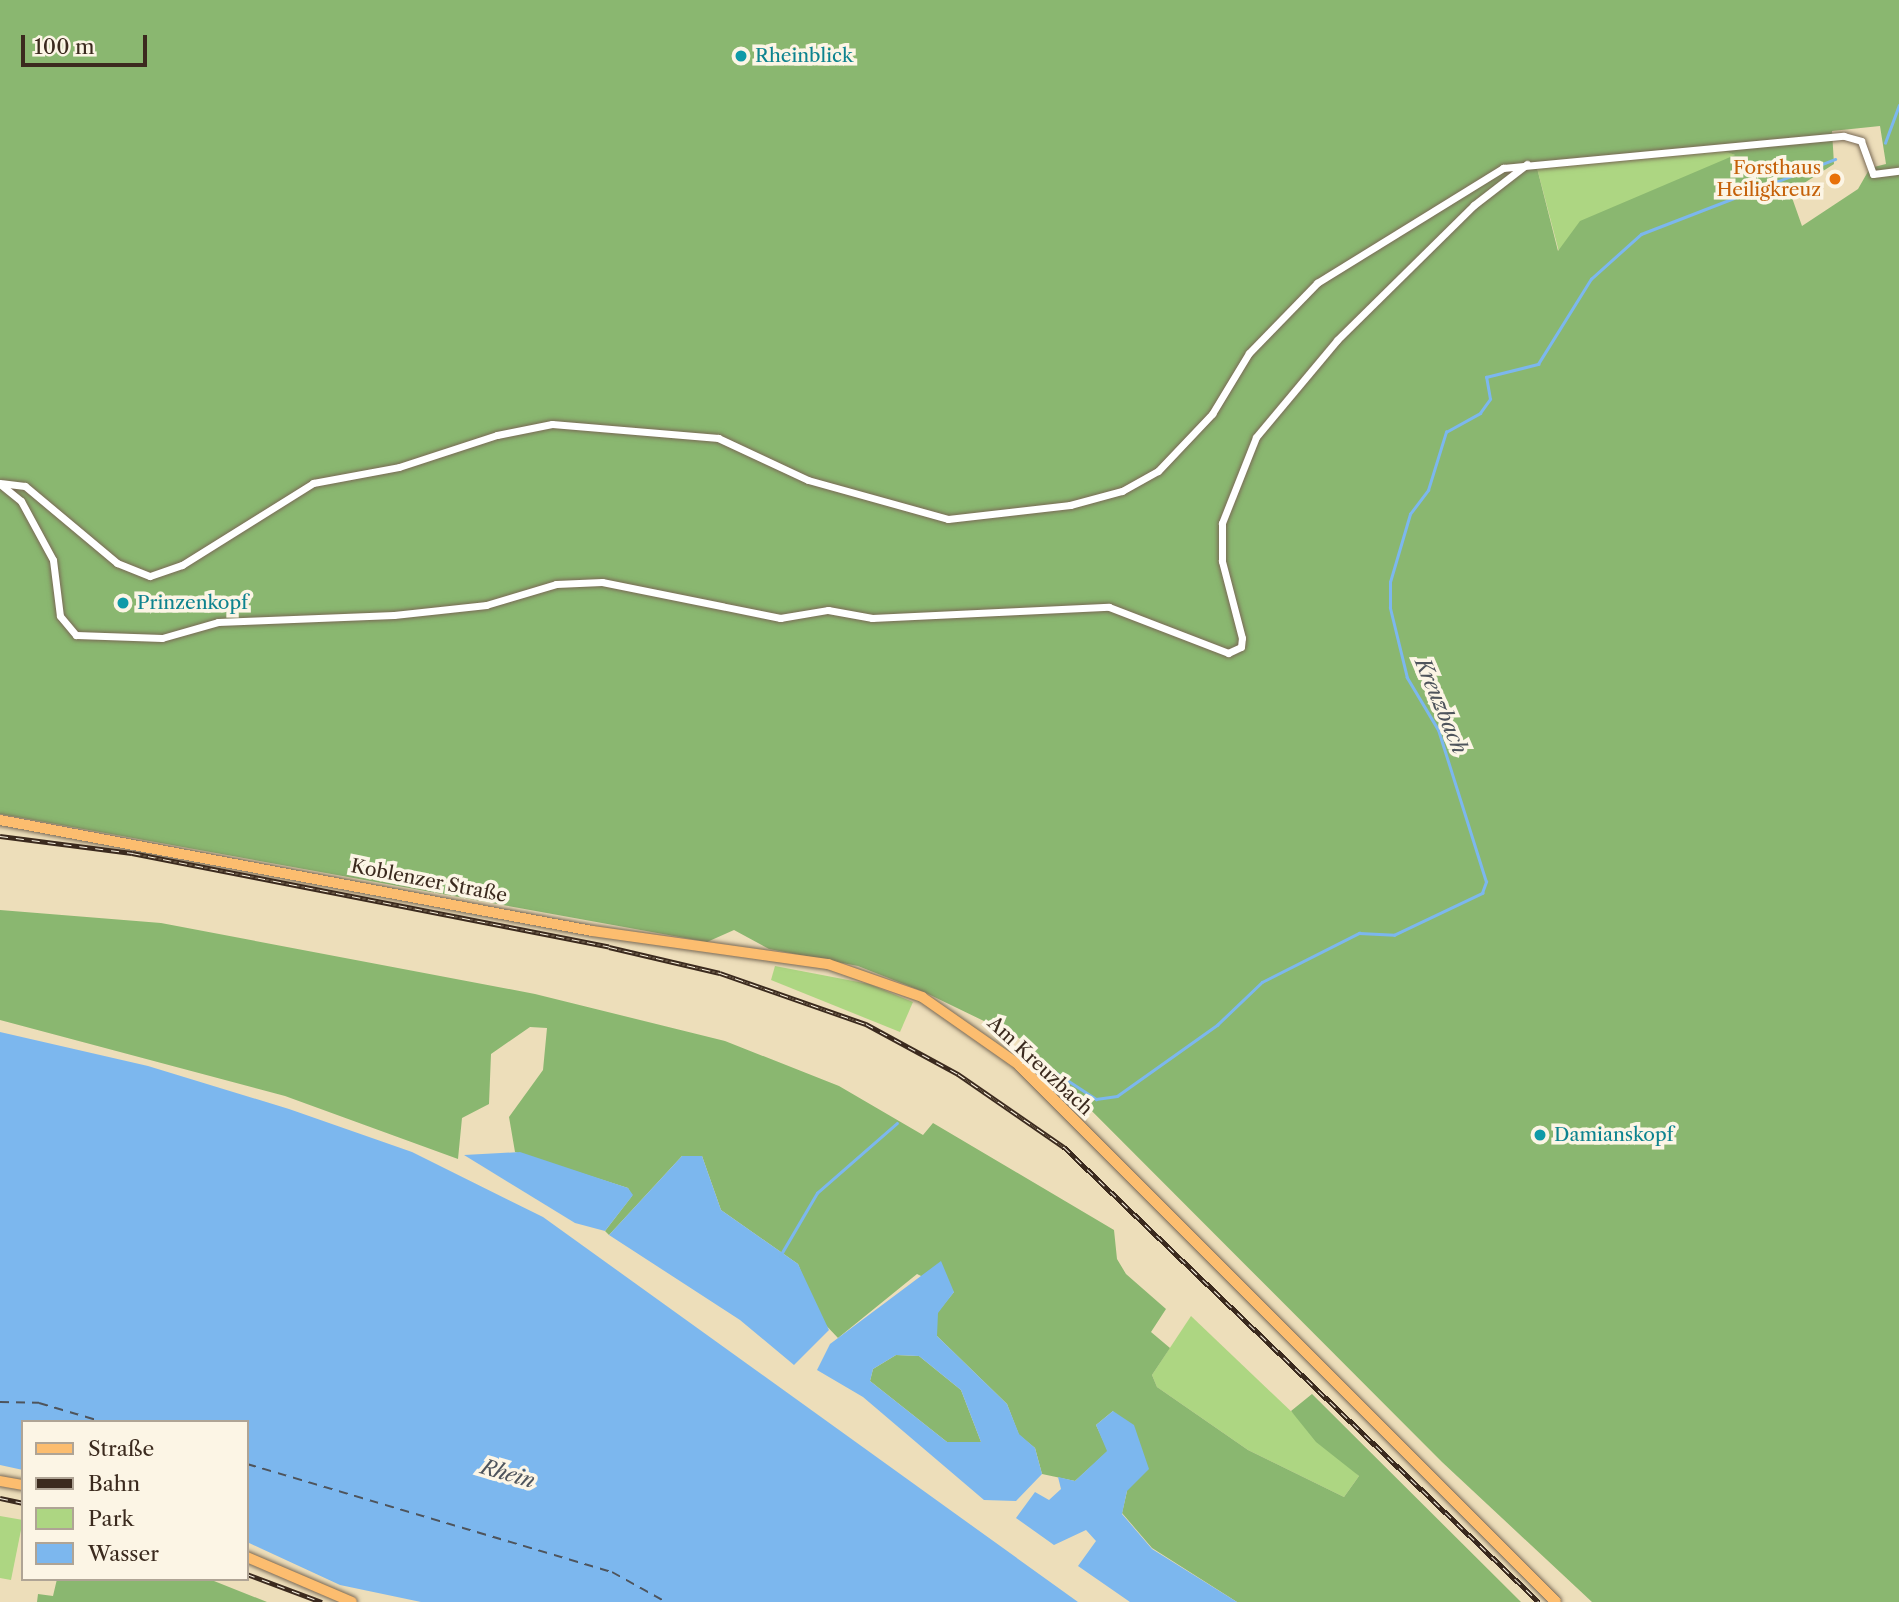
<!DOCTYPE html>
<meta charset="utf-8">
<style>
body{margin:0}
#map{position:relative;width:1899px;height:1602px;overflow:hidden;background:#eddeba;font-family:"Libre Caslon Text",serif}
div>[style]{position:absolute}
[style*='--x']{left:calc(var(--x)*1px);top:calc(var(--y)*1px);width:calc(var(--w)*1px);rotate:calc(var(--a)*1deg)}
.green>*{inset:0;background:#add682}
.forest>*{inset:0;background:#8ab770}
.water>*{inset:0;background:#7cb7ee}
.stream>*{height:2.5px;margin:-1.25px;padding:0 1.25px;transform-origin:1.25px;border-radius:1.25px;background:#7cb7ee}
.ferry>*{height:2px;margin-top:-1px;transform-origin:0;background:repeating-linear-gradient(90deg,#4e545c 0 9px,transparent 0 16px)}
.roads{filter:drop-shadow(0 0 2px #796955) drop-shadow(0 0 2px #796955)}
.street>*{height:7px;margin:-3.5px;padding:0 3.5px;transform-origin:3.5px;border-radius:3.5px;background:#fff}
.primary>*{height:10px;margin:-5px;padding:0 5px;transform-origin:5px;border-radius:5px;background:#fcbd6f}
.rail>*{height:5px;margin-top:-2.5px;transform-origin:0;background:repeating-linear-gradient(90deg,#fcf5e5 0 8px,#3b2a1e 0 16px);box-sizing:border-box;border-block:2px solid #3b2a1e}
.dots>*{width:19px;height:19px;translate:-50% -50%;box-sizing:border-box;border:4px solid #fcf5e5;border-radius:50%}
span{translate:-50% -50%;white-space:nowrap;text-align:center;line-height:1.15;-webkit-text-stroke:7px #fcf5e5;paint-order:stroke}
.culture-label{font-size:19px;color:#0d838f}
.left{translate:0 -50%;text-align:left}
.food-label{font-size:19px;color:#c56008}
.right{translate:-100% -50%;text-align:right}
.street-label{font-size:19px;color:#3b2a1e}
.water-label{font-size:21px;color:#4e545c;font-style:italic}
.legend{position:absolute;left:21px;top:1420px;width:228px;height:161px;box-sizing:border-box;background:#fcf5e5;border:2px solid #afa495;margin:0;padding:9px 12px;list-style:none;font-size:21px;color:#3b2a1e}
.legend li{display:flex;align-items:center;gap:14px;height:35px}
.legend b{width:35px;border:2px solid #afa495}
.scale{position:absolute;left:21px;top:35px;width:126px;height:32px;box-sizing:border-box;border:4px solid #3b2a1e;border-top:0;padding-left:9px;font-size:21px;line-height:24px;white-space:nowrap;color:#3b2a1e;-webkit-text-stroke:5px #fcf5e5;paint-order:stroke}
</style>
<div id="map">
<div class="green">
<i style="clip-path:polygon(1725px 151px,1735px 155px,1559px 252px,1537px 168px)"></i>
<i style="clip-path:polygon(775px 966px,869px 984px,913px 1002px,900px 1032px,771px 980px)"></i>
<i style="clip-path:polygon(1191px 1316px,1359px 1476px,1344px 1497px,1248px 1450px,1157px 1387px,1152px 1375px)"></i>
<i style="clip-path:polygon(0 1516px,23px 1520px,11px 1580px,0 1578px)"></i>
</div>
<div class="forest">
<i style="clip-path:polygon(evenodd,0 0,1899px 0,1899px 1602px,1592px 1602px,1442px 1462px,1019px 1038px,924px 992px,858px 966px,769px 949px,734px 930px,707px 942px,0 814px,0 0,1880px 126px,1886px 164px,1870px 168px,1858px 189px,1802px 226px,1790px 192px,1834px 164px,1832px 131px,1880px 126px,0 0,1724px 151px,1735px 155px,1580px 221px,1558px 251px,1537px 168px,1724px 151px)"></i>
<i style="clip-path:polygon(0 910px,161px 923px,535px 994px,725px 1041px,839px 1086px,923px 1135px,933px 1123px,1114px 1230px,1117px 1259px,1126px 1274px,1166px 1309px,1151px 1332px,1170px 1348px,1152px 1375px,1157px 1387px,1248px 1450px,1344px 1497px,1359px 1476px,1316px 1442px,1291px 1411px,1312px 1394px,1521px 1602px,1237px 1602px,1152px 1548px,1122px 1513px,1127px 1491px,1113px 1411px,1096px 1425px,1108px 1451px,1075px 1481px,1042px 1474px,1035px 1448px,1019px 1435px,1007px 1404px,937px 1336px,937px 1313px,954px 1292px,917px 1274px,838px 1338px,820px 1319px,798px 1264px,721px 1210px,702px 1156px,682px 1156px,609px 1235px,605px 1231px,632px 1196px,628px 1188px,515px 1152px,509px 1117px,543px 1070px,547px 1028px,530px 1027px,491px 1054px,489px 1104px,462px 1118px,458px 1159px,285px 1096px,0 1020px)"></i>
<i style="clip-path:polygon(896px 1355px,919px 1356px,961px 1390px,981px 1442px,947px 1442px,870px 1381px,873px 1369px)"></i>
<i style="clip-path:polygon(57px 1579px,209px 1579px,267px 1602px,37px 1602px,38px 1594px,53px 1596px)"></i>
</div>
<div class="water">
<i style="clip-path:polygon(0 1032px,148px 1066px,289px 1109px,412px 1152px,543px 1217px,1078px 1602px,421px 1602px,340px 1585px,247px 1542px,247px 1422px,23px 1422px,23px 1470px,0 1465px)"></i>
<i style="clip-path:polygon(520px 1152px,628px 1188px,633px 1195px,605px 1231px,575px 1223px,464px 1155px)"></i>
<i style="clip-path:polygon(682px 1156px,702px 1156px,721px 1210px,798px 1264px,829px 1330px,794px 1365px,740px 1320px,609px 1235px)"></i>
<i style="clip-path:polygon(evenodd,941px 1261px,954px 1292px,938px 1313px,937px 1336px,1007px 1404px,1019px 1434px,1035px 1448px,1042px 1474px,1016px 1501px,984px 1500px,863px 1397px,817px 1370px,830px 1344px,941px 1261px,896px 1355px,919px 1356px,961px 1390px,981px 1442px,947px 1442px,870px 1381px,873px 1369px,896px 1355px)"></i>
<i style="clip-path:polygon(1113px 1411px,1134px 1425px,1149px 1469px,1127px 1491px,1122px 1514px,1152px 1549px,1237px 1602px,1130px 1602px,1078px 1566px,1096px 1541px,1086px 1530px,1054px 1545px,1016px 1518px,1035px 1492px,1049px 1500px,1061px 1489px,1058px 1477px,1075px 1481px,1107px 1451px,1096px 1425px)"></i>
</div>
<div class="stream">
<i style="--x:1885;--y:143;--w:40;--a:-69.8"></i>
<i style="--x:1026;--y:1053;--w:84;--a:33.3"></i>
<i style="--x:1096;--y:1099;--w:21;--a:-8"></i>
<i style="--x:1117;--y:1096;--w:123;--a:-35.4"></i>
<i style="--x:1217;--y:1025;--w:62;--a:-43.7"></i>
<i style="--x:1262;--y:982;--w:109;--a:-26.8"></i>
<i style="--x:1359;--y:933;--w:35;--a:3"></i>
<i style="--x:1394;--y:935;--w:98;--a:-25.5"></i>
<i style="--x:1482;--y:893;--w:12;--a:-70"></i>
<i style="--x:1486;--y:882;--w:159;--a:-107.5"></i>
<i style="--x:1438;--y:730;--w:61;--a:-120.8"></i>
<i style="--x:1407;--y:678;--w:72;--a:-103.7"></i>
<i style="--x:1390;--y:608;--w:26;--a:-90"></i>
<i style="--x:1390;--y:582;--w:71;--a:-73.6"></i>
<i style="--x:1410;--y:514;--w:30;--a:-53"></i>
<i style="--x:1428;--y:490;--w:61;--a:-72.8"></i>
<i style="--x:1446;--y:432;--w:39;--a:-29"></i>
<i style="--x:1480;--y:413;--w:17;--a:-54"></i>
<i style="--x:1490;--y:399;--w:22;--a:-100"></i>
<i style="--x:1486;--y:377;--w:54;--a:-14"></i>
<i style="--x:1538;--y:364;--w:100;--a:-58.1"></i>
<i style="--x:1591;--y:279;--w:67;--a:-42"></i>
<i style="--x:1641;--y:234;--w:208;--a:-21.1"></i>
<i style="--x:780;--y:1256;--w:73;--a:-59.6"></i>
<i style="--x:817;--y:1193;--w:106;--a:-41.2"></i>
</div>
<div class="ferry">
<i style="--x:0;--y:1402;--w:39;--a:1"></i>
<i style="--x:39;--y:1403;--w:67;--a:16.5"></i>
<i style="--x:247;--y:1464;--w:381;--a:16.5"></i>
<i style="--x:612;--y:1572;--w:62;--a:29.1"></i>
</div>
<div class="roads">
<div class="street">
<i style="--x:0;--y:483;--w:25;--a:7"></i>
<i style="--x:25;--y:486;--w:120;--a:39.9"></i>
<i style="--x:117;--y:563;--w:35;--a:22"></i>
<i style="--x:150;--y:576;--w:34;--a:-19"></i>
<i style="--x:182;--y:565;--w:155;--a:-32"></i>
<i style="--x:313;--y:483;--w:87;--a:-10.5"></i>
<i style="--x:399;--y:467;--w:103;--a:-18.1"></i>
<i style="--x:497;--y:435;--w:56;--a:-11.3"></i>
<i style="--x:552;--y:424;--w:167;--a:4.8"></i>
<i style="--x:718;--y:438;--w:99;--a:25"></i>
<i style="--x:808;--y:480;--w:145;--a:15.6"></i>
<i style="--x:948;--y:519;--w:123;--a:-6.5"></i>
<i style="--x:1070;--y:505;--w:54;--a:-15.1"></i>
<i style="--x:1122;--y:491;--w:41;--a:-29.1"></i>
<i style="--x:1158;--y:471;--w:79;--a:-46.5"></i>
<i style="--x:1212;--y:414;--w:71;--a:-58.8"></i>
<i style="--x:1249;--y:353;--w:98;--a:-45.8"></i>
<i style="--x:1317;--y:283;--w:219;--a:-31.7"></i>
<i style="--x:1503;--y:168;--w:342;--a:-5.4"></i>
<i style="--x:1844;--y:136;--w:18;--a:16"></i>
<i style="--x:1861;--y:141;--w:35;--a:70"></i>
<i style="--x:1873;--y:174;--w:26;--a:-7"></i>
<i style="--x:0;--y:484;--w:27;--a:39"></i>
<i style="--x:21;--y:501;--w:67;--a:61.5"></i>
<i style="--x:53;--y:560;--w:56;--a:82.9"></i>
<i style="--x:60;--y:616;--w:25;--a:50"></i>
<i style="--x:76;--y:635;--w:86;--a:2"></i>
<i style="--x:162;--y:638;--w:58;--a:-15.9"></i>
<i style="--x:218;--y:622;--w:176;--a:-2.3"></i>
<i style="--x:394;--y:615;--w:93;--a:-6.2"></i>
<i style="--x:486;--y:605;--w:73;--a:-16.7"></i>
<i style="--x:556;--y:584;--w:46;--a:-2.5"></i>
<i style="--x:602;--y:582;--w:182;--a:11.4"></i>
<i style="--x:780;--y:618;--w:49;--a:-9.5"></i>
<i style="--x:828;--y:610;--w:45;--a:10.3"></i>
<i style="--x:872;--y:618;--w:237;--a:-2.7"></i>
<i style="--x:1109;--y:607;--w:128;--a:21.1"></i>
<i style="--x:1228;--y:653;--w:14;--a:-25"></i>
<i style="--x:1241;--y:647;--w:9;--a:-84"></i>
<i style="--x:1242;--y:638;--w:80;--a:-104.6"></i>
<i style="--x:1222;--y:561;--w:38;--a:-90"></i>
<i style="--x:1222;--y:523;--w:92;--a:-68.4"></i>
<i style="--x:1256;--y:437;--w:126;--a:-50.1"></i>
<i style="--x:1337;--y:340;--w:192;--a:-44.6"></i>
<i style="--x:1474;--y:205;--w:67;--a:-37.7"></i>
</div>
<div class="primary">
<i style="--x:0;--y:820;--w:602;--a:10.62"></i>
<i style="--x:592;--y:931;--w:238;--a:8"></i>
<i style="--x:828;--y:964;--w:100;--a:19.3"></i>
<i style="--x:922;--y:997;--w:118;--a:35"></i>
<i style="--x:1019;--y:1065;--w:759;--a:45"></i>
<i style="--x:0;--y:1481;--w:23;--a:10"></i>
<i style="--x:247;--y:1557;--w:114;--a:23.2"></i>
</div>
</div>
<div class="rail">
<i style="--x:0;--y:836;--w:133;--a:7.3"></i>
<i style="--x:132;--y:853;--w:486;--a:11.1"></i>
<i style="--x:609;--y:947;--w:114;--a:13.2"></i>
<i style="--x:720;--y:973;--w:155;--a:19.3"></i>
<i style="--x:866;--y:1024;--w:105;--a:28.5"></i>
<i style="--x:958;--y:1074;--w:129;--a:34.6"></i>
<i style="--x:1064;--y:1147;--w:658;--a:43.77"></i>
<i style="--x:0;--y:1498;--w:24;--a:12"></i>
<i style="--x:247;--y:1574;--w:80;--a:20.5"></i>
</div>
<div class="dots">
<i style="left:741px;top:56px;background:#0f9aa8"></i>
<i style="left:1835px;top:179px;background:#e8710a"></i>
<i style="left:123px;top:603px;background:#0f9aa8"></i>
<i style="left:1540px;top:1135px;background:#0f9aa8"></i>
</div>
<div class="culture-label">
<span class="left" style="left:755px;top:56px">Rheinblick</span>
<span class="left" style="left:137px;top:603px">Prinzenkopf</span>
<span class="left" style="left:1554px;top:1135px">Damianskopf</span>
</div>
<div class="food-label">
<span class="right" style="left:1821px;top:179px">Forsthaus<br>Heiligkreuz</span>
</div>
<div class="street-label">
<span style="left:429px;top:881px;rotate:11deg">Koblenzer Straße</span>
<span style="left:1040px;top:1066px;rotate:43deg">Am Kreuzbach</span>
</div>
<div class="water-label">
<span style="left:1441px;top:706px;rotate:67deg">Kreuzbach</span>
<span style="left:508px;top:1474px;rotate:16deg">Rhein</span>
</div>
<ul class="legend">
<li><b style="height:9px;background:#fcbd6f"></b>Straße</li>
<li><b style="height:9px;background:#3b2a1e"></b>Bahn</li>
<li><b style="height:19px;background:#add682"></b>Park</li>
<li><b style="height:19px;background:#7cb7ee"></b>Wasser</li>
</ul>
<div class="scale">100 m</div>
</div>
